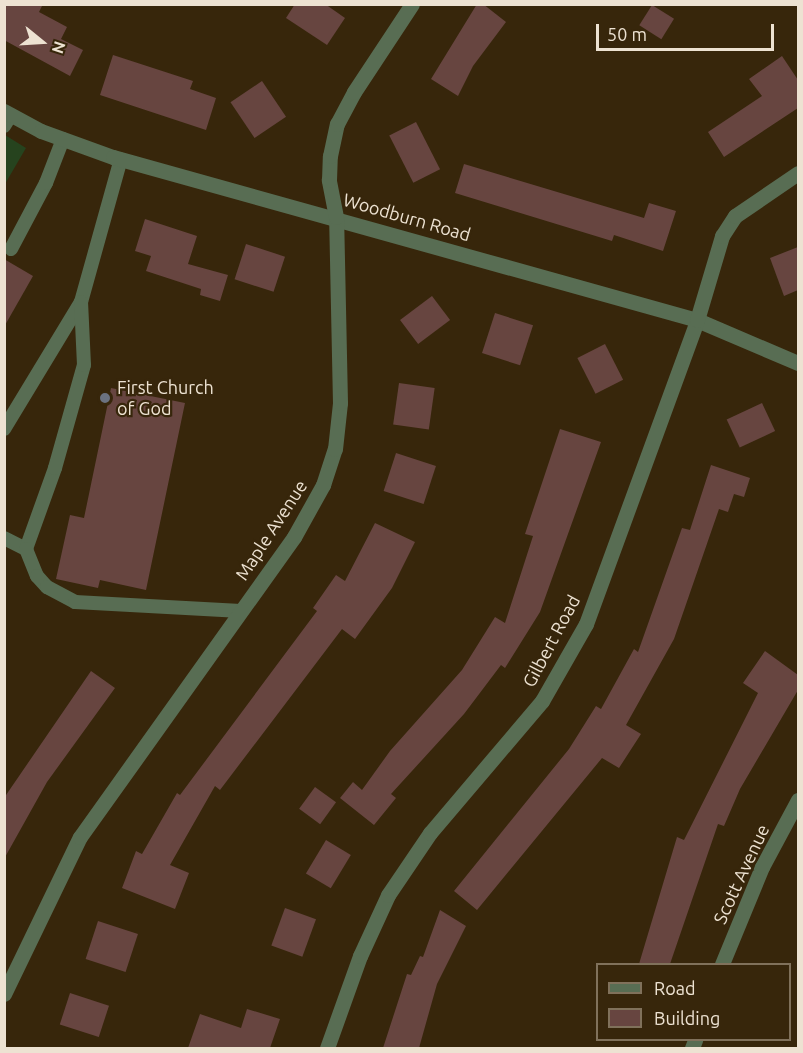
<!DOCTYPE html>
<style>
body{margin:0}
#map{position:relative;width:803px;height:1053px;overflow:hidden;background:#37260b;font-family:Ubuntu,sans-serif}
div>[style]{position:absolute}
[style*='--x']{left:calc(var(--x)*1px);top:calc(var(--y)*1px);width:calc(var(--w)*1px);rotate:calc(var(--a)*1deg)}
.green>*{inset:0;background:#26431e}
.building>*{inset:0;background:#674540;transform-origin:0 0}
.service>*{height:14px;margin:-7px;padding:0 7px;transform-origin:7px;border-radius:7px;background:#586d53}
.minor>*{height:15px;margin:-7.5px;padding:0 7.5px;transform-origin:7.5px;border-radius:7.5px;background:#586d53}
.dots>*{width:16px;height:16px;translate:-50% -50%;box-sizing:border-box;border:3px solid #37260b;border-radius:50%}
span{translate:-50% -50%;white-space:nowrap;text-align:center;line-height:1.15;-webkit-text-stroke:4.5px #37260b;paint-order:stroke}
.street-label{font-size:18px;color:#ede2d2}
.poi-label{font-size:18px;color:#ede2d2}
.left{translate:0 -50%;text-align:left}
.frame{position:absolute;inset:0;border:6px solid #ede2d2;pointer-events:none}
.legend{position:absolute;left:596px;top:963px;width:195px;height:78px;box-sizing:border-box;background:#37260b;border:2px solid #80715b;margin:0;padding:8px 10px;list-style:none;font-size:18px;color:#ede2d2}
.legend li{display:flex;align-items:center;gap:12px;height:30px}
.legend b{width:30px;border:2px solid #80715b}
.north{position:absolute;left:12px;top:12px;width:60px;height:60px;-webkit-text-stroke:4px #37260b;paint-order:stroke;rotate:108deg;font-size:16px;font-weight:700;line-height:24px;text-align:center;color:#ede2d2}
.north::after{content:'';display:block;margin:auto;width:21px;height:27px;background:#ede2d2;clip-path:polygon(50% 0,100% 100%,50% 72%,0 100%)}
.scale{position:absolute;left:596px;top:24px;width:178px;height:27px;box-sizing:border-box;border:3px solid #ede2d2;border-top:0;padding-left:8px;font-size:18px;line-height:21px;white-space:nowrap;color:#ede2d2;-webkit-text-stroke:4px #37260b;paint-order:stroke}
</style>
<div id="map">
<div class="green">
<i style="clip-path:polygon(5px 135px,26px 148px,5px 184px)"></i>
</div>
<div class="building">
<i style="clip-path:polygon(4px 4px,43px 4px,39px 12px,67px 27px,61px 39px,83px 50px,70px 76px,4px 40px)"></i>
<i style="clip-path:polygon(295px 4px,325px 4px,345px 18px,327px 45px,286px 18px)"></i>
<i style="clip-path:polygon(477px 4px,483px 4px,506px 22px,473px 66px,458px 96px,431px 79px)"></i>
<i style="left:652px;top:5px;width:26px;height:24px;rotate:32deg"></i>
<i style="clip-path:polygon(113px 55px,193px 81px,190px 89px,216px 98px,206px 130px,100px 95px)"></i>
<i style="clip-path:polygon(782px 56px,798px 80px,798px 108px,724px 157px,708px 132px,762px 96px,749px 79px)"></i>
<i style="left:262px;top:81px;width:43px;height:38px;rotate:56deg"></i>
<i style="left:416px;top:122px;width:53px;height:30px;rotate:63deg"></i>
<i style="clip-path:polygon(464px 164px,644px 218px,649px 203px,676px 211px,663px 251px,614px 235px,612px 241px,455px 193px)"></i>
<i style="clip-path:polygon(145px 219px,197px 236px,188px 264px,228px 275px,220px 301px,200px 295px,201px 289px,146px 271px,151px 256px,135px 251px)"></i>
<i style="left:246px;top:244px;width:41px;height:37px;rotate:18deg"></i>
<i style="clip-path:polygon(798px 247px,798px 290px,784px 296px,770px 258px)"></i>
<i style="clip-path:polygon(4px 259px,33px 276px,4px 327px)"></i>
<i style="left:432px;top:296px;width:30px;height:40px;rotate:53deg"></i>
<i style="left:495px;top:313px;width:40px;height:42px;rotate:18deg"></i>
<i style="left:605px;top:344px;width:40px;height:31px;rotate:63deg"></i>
<i style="left:399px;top:383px;width:36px;height:42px;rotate:8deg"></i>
<i style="clip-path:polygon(111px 388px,185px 403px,146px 590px,100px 580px,98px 588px,56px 579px,70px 515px,84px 518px)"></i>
<i style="left:762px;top:403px;width:31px;height:39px;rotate:65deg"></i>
<i style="clip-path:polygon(560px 429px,601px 442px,540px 612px,505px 668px,501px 665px,464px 714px,391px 794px,396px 798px,374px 825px,340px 798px,353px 782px,362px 790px,390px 751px,462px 670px,495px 617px,505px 623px,533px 536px,525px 534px)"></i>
<i style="left:396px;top:453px;width:42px;height:40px;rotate:18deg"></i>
<i style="clip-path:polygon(711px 465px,750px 478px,744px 497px,734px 494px,728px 512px,719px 509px,674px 639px,626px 725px,641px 734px,619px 768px,602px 758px,477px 910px,454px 891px,569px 749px,596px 706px,601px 709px,634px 649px,638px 652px,682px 528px,690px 530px)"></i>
<i style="clip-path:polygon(375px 523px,415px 542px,392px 588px,355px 639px,342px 629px,220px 790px,215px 786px,170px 865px,189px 873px,175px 909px,122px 888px,136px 851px,142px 854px,177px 793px,180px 795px,317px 611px,313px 608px,336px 575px,345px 581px)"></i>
<i style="clip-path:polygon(765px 651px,798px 675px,798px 690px,740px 789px,724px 826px,718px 824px,670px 964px,639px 964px,677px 837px,684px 840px,758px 693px,743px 683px)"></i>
<i style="clip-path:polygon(91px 671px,115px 688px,47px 782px,4px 859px,4px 798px)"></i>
<i style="left:315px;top:787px;width:26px;height:27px;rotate:36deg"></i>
<i style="left:326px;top:840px;width:29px;height:39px;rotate:31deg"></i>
<i style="left:285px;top:908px;width:33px;height:40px;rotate:20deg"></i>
<i style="clip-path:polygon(440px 910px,466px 926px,437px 984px,419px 1048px,383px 1048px,407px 974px,411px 975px,420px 956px,423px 957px)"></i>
<i style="left:98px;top:921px;width:42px;height:40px;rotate:18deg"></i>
<i style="left:70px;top:993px;width:41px;height:33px;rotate:18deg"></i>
<i style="clip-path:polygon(247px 1009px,280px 1019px,270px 1048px,188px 1048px,200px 1014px,241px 1028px)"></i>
</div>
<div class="service">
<i style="--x:4;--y:126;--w:13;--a:-58"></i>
<i style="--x:11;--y:249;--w:75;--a:-62.1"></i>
<i style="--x:46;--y:183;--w:47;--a:-68.9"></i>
<i style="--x:4;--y:429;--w:149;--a:-58.8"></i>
<i style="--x:81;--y:302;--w:148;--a:-74.4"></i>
<i style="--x:4;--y:538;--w:25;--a:27"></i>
<i style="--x:26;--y:549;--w:86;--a:-70.3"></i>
<i style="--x:55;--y:468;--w:107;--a:-74.3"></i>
<i style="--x:84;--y:365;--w:63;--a:-92.7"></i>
<i style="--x:26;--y:549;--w:29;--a:68"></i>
<i style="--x:37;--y:576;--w:15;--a:48"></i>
<i style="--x:47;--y:587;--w:32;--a:28"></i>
<i style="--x:75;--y:602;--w:166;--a:3.1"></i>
</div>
<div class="minor">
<i style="--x:4;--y:111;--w:42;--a:28.4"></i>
<i style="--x:41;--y:131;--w:77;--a:19.9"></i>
<i style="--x:113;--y:157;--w:606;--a:15.59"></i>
<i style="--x:697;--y:320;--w:110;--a:23.1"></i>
<i style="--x:722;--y:964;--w:105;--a:-67.6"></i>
<i style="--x:762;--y:867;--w:76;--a:-61.8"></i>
<i style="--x:4;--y:994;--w:174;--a:-64.2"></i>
<i style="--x:80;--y:837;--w:369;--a:-54.5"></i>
<i style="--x:294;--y:537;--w:60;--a:-60.9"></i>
<i style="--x:323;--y:485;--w:38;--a:-72"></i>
<i style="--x:335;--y:449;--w:46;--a:-83.8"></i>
<i style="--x:340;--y:403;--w:186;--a:-91.2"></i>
<i style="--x:336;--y:217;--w:38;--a:-101"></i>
<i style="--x:329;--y:180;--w:24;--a:-88"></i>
<i style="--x:330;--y:156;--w:33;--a:-78"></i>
<i style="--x:337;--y:124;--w:36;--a:-62"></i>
<i style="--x:354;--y:92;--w:105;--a:-56.6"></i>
<i style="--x:327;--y:1048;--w:98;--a:-70.3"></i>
<i style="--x:360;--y:956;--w:67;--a:-65.3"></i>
<i style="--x:388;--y:895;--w:75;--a:-55.9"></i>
<i style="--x:430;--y:833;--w:173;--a:-49.7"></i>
<i style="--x:542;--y:701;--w:89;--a:-60.3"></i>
<i style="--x:586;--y:624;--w:324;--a:-69.9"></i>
<i style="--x:697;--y:320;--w:88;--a:-73.4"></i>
<i style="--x:722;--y:236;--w:24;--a:-57"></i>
<i style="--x:735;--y:216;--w:76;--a:-34.3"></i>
<i style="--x:692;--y:1048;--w:9;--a:-69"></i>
</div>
<div class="dots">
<i style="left:105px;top:398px;background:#6b7280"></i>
</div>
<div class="street-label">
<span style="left:407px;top:217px;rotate:16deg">Woodburn Road</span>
<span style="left:271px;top:530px;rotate:-57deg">Maple Avenue</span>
<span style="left:551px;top:641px;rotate:-62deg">Gilbert Road</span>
<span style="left:741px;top:874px;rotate:-65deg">Scott Avenue</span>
</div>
<div class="poi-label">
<span class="left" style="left:117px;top:398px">First Church<br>of God</span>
</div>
<div class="frame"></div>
<ul class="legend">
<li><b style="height:8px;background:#586d53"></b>Road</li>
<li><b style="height:16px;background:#674540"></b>Building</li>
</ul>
<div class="north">N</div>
<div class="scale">50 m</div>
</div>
